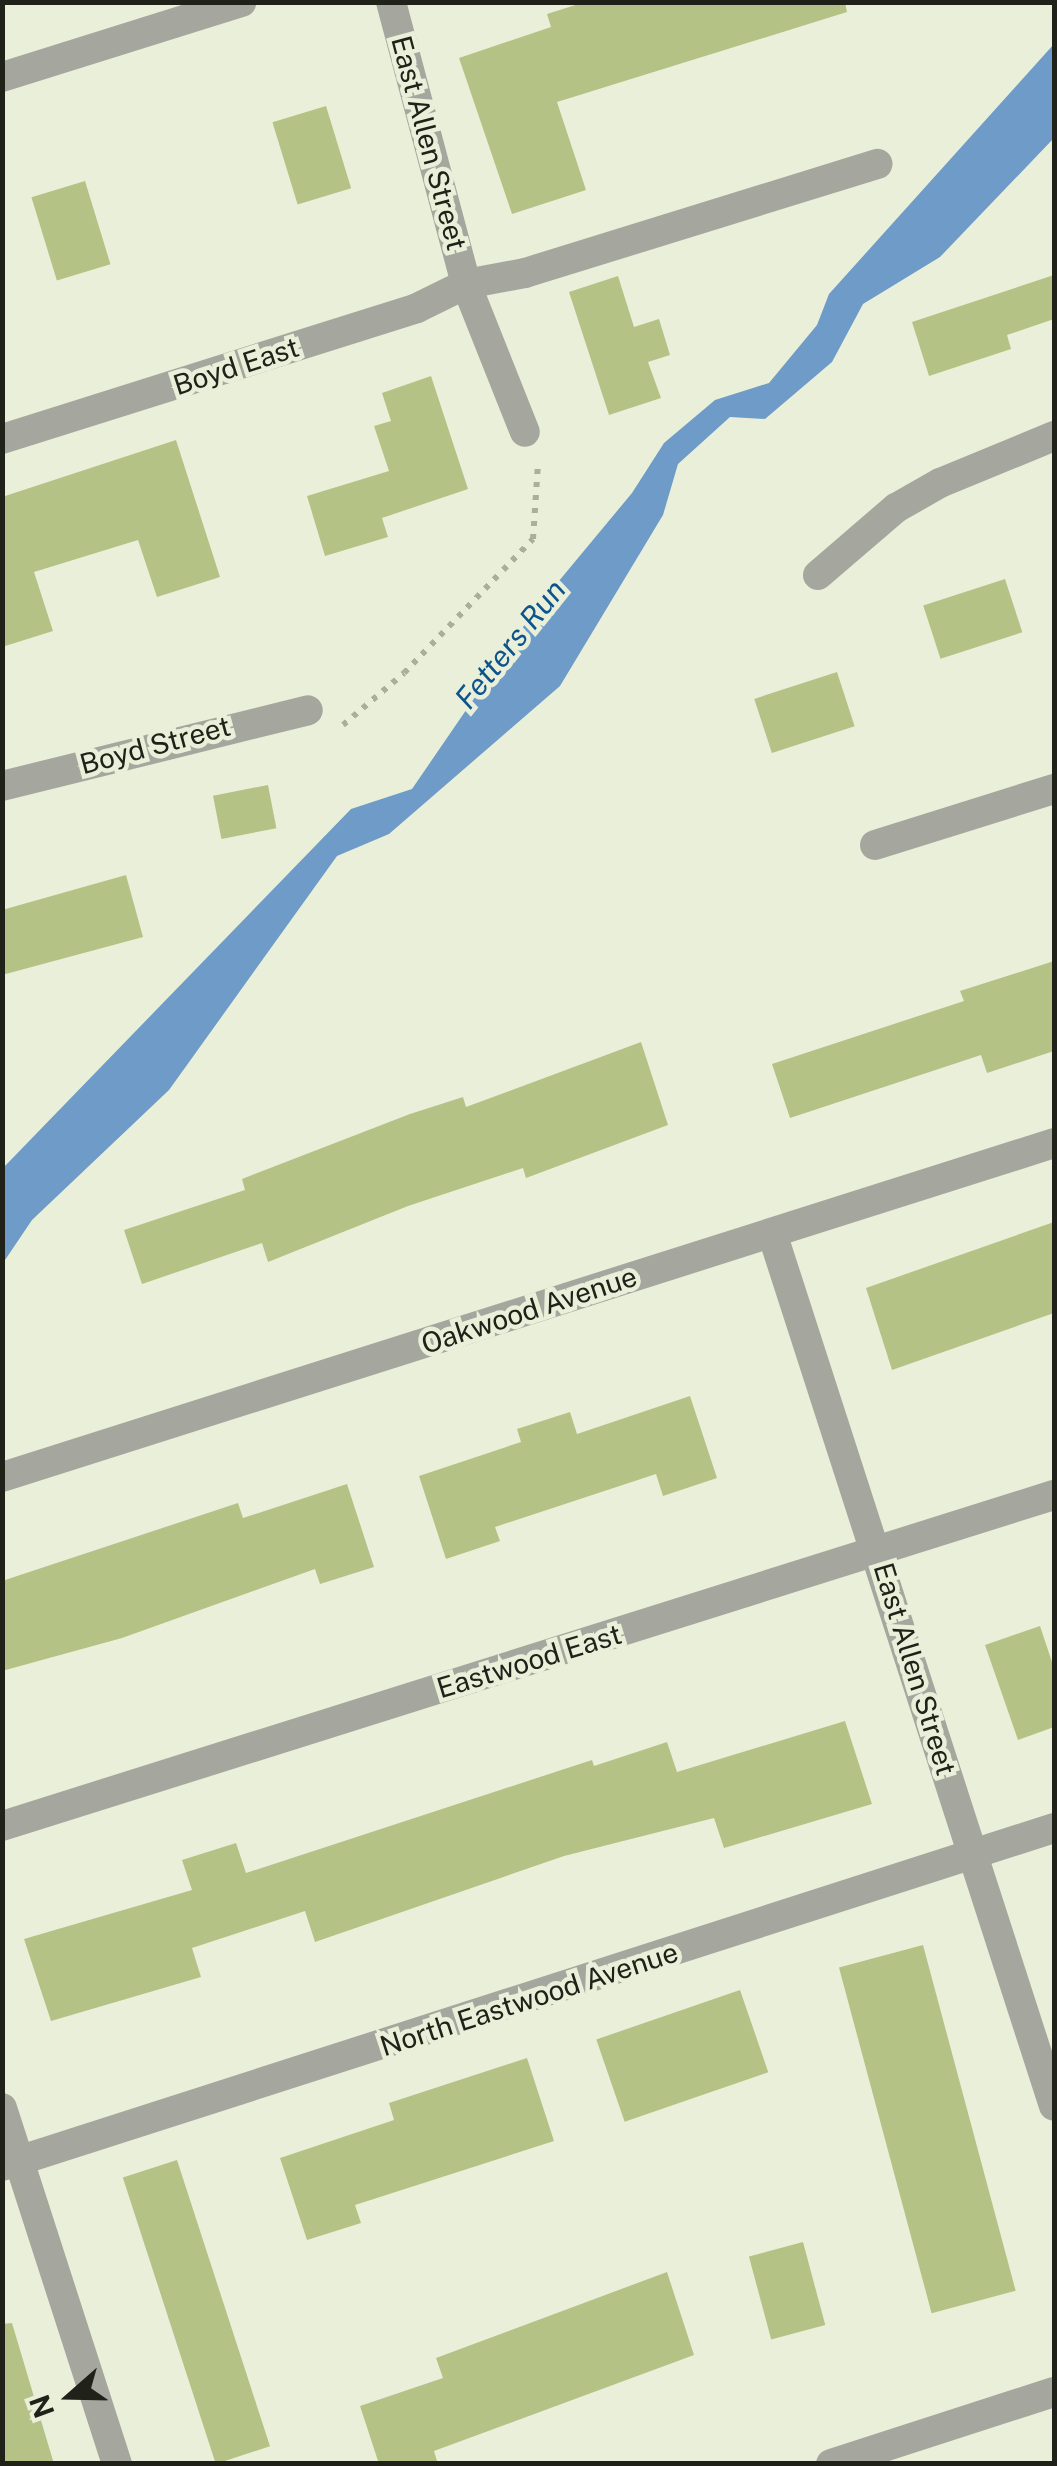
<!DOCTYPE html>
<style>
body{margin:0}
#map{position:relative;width:1057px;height:2466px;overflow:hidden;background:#eaefd9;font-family:"Public Sans",sans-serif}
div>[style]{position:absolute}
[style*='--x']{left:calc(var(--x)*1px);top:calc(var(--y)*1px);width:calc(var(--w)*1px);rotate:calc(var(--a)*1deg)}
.water>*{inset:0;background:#6e9bc7}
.building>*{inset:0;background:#b5c286;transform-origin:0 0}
.path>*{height:6px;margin-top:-3px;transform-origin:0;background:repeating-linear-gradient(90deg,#aaae9c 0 5px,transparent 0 13px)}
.minor>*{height:30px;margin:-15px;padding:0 15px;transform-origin:15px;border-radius:15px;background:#a5a79e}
span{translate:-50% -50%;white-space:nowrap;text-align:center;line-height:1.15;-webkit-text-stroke:9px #eaefd9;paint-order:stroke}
.street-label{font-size:28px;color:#20221a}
.water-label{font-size:30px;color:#0c548b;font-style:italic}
.frame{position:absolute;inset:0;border:5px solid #20221a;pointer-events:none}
.north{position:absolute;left:20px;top:2346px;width:100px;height:100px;-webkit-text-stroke:8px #eaefd9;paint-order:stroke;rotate:250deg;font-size:28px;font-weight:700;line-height:40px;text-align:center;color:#20221a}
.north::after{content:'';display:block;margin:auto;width:35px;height:45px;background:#20221a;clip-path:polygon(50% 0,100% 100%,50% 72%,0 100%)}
</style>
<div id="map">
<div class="water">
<i style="clip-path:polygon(1054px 44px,1054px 138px,940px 257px,863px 304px,832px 362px,765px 419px,730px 417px,678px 464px,663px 515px,560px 686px,389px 834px,337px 856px,169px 1090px,32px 1220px,3px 1263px,3px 1168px,351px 809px,412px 789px,534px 611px,632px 493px,664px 443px,715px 400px,769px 383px,817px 325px,829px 294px)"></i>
</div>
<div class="building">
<i style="clip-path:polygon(585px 2px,845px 2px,847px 12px,557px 102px,586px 190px,512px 214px,459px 58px,551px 27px,547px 14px)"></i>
<i style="left:326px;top:106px;width:86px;height:56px;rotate:73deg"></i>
<i style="left:85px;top:181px;width:87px;height:56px;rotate:73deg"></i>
<i style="clip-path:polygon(1054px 275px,1054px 319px,1007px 335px,1011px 349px,929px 376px,912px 322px)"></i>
<i style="clip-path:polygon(618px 276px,634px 327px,659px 319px,670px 355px,648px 362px,661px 398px,609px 415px,569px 292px)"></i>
<i style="clip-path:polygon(431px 376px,468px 489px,382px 518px,388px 537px,325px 556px,307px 496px,389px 471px,374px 426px,391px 421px,382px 393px)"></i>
<i style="clip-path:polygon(176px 440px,220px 577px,157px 597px,138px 540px,34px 572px,53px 631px,2px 647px,2px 497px)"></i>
<i style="left:1005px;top:579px;width:56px;height:86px;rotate:72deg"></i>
<i style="left:837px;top:672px;width:57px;height:87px;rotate:72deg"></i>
<i style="left:268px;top:785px;width:44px;height:56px;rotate:79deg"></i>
<i style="clip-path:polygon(126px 875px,143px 937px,2px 975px,2px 910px)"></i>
<i style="clip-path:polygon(1054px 961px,1054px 1051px,987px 1073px,981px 1055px,790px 1118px,772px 1064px,964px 1001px,960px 991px)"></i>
<i style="clip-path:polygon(641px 1042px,668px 1125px,526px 1178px,523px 1168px,408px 1206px,268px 1262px,262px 1243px,142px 1284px,124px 1230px,245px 1190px,242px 1179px,410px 1114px,463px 1097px,466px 1107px)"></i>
<i style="clip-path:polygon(1054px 1222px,1054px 1313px,892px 1370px,866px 1288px)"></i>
<i style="clip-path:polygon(690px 1396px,717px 1478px,663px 1496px,656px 1474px,495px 1527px,500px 1541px,446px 1559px,419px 1476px,521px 1442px,517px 1429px,570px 1412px,577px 1434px)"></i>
<i style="clip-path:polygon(347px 1484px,374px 1567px,320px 1584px,315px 1569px,122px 1638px,2px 1671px,2px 1581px,238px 1503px,243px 1518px)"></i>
<i style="clip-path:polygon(1040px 1626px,1054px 1668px,1054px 1727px,1018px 1740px,985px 1645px)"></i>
<i style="clip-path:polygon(845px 1721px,872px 1804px,724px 1848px,714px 1818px,564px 1856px,315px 1942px,305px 1911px,192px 1948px,201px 1977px,51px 2021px,24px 1939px,192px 1890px,182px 1860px,236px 1843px,246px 1873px,592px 1760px,594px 1766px,667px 1742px,677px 1772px)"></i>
<i style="left:923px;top:1945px;width:358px;height:87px;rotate:75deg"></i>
<i style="left:740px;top:1990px;width:87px;height:152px;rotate:71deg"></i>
<i style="clip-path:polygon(527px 2058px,554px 2141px,355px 2205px,361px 2223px,307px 2240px,280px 2158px,394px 2120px,389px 2103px)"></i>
<i style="left:177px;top:2160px;width:301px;height:57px;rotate:72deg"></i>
<i style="left:803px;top:2242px;width:86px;height:56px;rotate:75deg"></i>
<i style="clip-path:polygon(667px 2272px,694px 2355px,434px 2451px,438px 2464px,379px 2464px,360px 2406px,443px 2378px,436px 2358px)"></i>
<i style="clip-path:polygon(12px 2323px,54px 2464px,2px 2464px,2px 2324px)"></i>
</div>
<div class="path">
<i style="--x:343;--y:725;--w:80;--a:-40.4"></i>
<i style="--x:404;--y:673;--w:186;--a:-46.1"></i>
<i style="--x:533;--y:539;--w:75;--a:-86.2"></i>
</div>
<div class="minor">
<i style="--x:391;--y:2;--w:292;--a:75.1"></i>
<i style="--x:466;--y:284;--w:159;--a:68.3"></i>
<i style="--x:2;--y:77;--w:251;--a:-17.4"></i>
<i style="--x:2;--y:439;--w:435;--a:-17.5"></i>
<i style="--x:417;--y:308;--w:55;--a:-26.1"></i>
<i style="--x:466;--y:284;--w:60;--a:-10.6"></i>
<i style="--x:525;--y:273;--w:369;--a:-17.2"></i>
<i style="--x:818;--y:575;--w:103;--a:-40.7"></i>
<i style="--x:896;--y:508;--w:51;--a:-29.6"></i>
<i style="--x:940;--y:483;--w:123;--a:-22.4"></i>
<i style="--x:2;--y:786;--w:315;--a:-13.9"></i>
<i style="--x:875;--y:845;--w:188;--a:-17.4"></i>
<i style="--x:772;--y:1233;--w:917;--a:72.1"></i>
<i style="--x:2;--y:1477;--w:1104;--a:-17.61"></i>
<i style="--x:2;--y:1826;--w:1103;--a:-17.47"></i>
<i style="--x:2;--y:2108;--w:374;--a:72.1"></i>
<i style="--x:2;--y:2166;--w:1105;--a:-17.81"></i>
<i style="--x:831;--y:2464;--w:234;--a:-17.9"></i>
</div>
<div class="street-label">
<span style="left:429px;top:143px;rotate:75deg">East Allen Street</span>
<span style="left:236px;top:366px;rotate:-18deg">Boyd East</span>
<span style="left:155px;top:745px;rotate:-15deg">Boyd Street</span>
<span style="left:529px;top:1310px;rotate:-18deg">Oakwood Avenue</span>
<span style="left:529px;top:1661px;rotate:-17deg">Eastwood East</span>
<span style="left:915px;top:1669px;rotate:73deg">East Allen Street</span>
<span style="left:529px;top:1999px;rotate:-18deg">North Eastwood Avenue</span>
</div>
<div class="water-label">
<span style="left:510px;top:644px;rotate:-51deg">Fetters Run</span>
</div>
<div class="frame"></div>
<div class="north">N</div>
</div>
